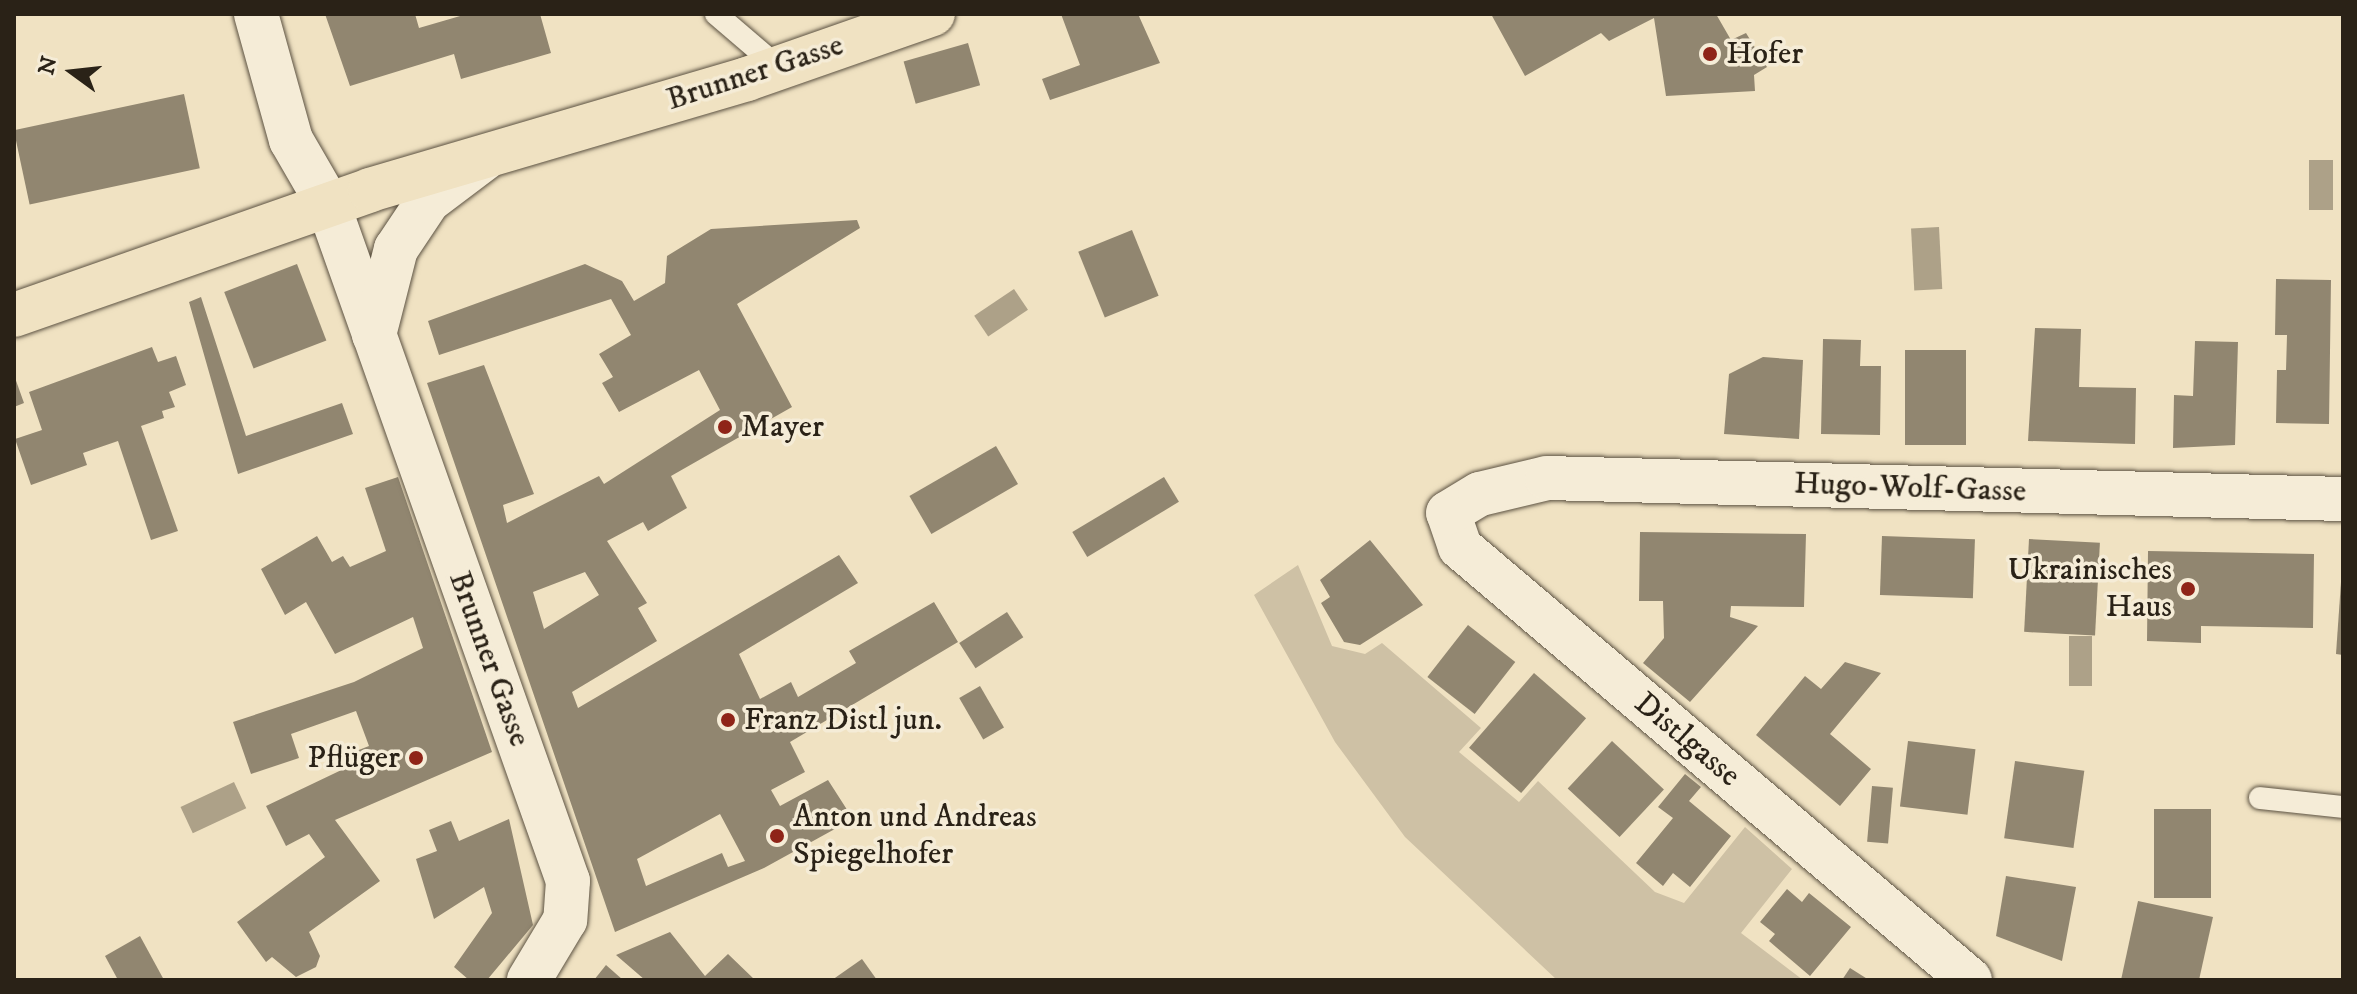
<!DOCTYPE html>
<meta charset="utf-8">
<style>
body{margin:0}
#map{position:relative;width:2357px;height:994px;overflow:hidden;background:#f0e2c2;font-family:"IM FELL DW Pica",serif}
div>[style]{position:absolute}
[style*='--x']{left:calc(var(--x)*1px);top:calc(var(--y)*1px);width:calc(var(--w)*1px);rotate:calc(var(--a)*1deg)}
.green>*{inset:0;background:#cec1a5}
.water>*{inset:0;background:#ada188;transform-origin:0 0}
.building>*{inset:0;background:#918670;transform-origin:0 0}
.roads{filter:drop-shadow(0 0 2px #5c5242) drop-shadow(0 0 2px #5c5242)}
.lane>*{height:22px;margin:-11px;padding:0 11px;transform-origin:11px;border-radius:11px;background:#f5ecd7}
.street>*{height:44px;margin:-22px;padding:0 22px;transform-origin:22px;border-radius:22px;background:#f5ecd7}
.secondary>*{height:44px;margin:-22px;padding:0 22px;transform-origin:22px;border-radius:22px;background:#f5ecd7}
.primary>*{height:44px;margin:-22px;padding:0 22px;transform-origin:22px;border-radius:22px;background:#f0e2c2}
.dots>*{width:22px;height:22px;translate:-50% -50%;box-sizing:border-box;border:4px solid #f5ecd7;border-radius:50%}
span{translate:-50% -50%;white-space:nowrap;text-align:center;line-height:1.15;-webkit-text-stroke:7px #f5ecd7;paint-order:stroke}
.poi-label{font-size:32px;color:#2a2217}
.left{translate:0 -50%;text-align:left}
.right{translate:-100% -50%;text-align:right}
.street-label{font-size:32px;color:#2a2217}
.frame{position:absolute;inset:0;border:16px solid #2a2217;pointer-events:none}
.north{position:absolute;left:32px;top:32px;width:80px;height:80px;-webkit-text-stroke:6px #f5ecd7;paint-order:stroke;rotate:285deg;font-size:22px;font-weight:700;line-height:32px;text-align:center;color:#2a2217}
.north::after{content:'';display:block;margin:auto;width:28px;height:36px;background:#2a2217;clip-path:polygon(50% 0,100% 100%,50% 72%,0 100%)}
</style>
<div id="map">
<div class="green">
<i style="clip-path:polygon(1298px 565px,1332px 646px,1365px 654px,1382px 643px,1481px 728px,1459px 752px,1519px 802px,1538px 781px,1655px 892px,1684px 903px,1745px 827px,1792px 869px,1741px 933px,1803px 980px,1557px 980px,1405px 837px,1335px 742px,1254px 595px)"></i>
</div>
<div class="water">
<i style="left:2309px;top:160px;width:24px;height:50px"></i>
<i style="left:1939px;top:227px;width:62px;height:28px;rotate:87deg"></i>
<i style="left:1014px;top:289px;width:25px;height:48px;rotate:56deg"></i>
<i style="left:2069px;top:636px;width:23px;height:50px"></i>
<i style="left:234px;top:782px;width:29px;height:59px;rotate:65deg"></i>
</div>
<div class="building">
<i style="clip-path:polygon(325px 14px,415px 14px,419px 28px,467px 14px,540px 14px,551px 53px,461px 79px,454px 54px,350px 86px)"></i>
<i style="clip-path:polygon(1061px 14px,1138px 14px,1160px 63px,1050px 100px,1042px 79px,1080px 65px)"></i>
<i style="clip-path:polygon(1491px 14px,1716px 14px,1731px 40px,1746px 33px,1767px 67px,1754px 75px,1755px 91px,1666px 96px,1654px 18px,1609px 41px,1601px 33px,1525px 76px)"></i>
<i style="left:968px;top:43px;width:44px;height:67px;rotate:74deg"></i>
<i style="left:184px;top:94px;width:76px;height:174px;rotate:78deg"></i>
<i style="clip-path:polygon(evenodd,857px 220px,860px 228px,737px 304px,792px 407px,671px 476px,687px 508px,648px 531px,643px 522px,607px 541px,647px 603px,638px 608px,657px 641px,572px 692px,578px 708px,839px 555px,858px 583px,739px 654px,760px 699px,791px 682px,798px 697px,856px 663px,849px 651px,934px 602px,958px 642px,790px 742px,805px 772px,771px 790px,780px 806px,828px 780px,853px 819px,764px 868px,615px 932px,427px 383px,484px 365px,534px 494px,503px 505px,507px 523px,599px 476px,604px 484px,720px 410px,699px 370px,619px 412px,602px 383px,613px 377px,599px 354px,631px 335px,611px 299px,439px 355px,428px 321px,585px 264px,622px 281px,634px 301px,665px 283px,667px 256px,711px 229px,857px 220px,585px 572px,599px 595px,544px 629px,533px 592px,585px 572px,857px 220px,720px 814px,745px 861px,728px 867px,722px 853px,646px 886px,637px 859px,720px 814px)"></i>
<i style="left:1132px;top:230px;width:71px;height:58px;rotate:68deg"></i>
<i style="left:297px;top:264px;width:82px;height:78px;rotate:69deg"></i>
<i style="clip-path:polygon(2276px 279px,2331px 280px,2329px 424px,2276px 423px,2277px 370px,2286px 370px,2287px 335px,2275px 335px)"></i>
<i style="clip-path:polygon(201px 297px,246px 436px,342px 403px,353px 434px,238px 474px,189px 302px)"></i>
<i style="clip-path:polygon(2035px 328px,2081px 329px,2079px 387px,2136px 388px,2135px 444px,2028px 441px)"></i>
<i style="clip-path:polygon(1823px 339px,1861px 340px,1860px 366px,1881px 366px,1880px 435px,1821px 434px)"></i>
<i style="clip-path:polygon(2195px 341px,2238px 342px,2235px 445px,2173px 448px,2174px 395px,2193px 396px)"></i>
<i style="clip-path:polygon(152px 347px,158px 362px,176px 356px,186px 385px,169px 392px,175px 407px,162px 411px,164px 418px,141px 426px,178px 531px,151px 540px,118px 441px,83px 453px,87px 465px,31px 485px,15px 439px,42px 430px,29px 392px)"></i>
<i style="left:1905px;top:350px;width:61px;height:95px"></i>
<i style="clip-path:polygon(1763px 357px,1803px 360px,1799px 439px,1724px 434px,1729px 374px)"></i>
<i style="clip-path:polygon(14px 375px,24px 403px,14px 407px)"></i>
<i style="left:996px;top:446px;width:44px;height:100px;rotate:60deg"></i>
<i style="clip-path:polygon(398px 477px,492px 752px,335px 820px,380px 881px,309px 932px,320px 956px,316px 967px,296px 977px,272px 957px,266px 962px,237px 922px,325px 857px,309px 834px,286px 846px,266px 806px,354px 764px,351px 753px,369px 746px,356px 711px,291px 734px,299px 758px,251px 774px,233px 722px,354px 682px,423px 648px,413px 617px,335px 654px,306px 602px,285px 615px,261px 569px,317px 536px,332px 562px,343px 556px,350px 567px,386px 551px,365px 488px)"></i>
<i style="left:1164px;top:477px;width:29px;height:107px;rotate:59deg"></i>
<i style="clip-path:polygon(1640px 532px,1806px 534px,1804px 607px,1731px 606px,1730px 617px,1758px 626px,1690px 702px,1643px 663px,1664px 638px,1663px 601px,1639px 601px)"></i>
<i style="left:1882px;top:536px;width:93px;height:59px;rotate:2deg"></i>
<i style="left:2029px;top:539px;width:71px;height:93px;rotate:3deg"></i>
<i style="clip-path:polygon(1370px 540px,1423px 605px,1360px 645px,1344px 642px,1321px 603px,1330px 597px,1320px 580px)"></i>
<i style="clip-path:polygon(2148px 551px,2314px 554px,2313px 628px,2201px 626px,2201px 643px,2147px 641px)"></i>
<i style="clip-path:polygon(2341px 582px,2343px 582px,2343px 655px,2336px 654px)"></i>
<i style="left:1007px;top:612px;width:30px;height:57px;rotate:57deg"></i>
<i style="left:1468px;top:625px;width:60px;height:66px;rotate:38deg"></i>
<i style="clip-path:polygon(1845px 662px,1881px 673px,1830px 734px,1871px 769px,1840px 806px,1756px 735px,1805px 676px,1821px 689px)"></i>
<i style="left:1534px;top:673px;width:69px;height:99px;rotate:41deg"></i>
<i style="left:980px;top:686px;width:48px;height:24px;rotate:60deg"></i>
<i style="left:1612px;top:741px;width:71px;height:65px;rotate:43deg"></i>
<i style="left:1908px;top:741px;width:68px;height:66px;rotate:7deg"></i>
<i style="left:2015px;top:761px;width:70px;height:78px;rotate:8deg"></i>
<i style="clip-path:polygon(1685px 774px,1701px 787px,1689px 801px,1731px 836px,1690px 887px,1673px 873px,1663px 886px,1636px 863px,1673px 818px,1658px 807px)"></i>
<i style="left:1872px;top:786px;width:21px;height:56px;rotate:5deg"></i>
<i style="left:2154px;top:809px;width:57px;height:89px"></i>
<i style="clip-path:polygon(509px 819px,533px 925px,487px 980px,469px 980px,454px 967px,492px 913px,484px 887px,434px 919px,416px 859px,437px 851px,429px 830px,451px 821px,459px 841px)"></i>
<i style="clip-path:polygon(2006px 876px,2076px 887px,2062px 961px,1996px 936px)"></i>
<i style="clip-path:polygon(1787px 889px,1802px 902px,1809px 893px,1851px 927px,1810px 976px,1769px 941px,1775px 934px,1760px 922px)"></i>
<i style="clip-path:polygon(2138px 901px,2213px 917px,2199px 980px,2121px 980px)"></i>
<i style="clip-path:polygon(670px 932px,705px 976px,728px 954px,755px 980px,645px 980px,616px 955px)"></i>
<i style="clip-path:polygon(140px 936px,164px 980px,118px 980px,105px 956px)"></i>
<i style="clip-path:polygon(862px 959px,877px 980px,832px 980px)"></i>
<i style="clip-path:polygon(606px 965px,623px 980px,594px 980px)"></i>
<i style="clip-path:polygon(1850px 968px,1869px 980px,1842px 980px)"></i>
</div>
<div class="roads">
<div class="lane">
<i style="--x:716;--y:14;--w:83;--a:40.6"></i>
<i style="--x:2260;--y:798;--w:83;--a:6.2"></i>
</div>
<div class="street">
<i style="--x:256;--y:14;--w:131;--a:74.5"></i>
<i style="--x:291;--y:140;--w:74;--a:60"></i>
<i style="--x:1970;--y:980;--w:669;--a:-139.67"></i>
<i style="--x:1460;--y:547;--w:36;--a:-109"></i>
<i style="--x:1448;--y:513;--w:37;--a:-31"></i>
<i style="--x:1480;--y:494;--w:69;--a:-13.4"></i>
<i style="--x:1547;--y:478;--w:796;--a:1.51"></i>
</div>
<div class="secondary">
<i style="--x:328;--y:204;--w:718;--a:70.48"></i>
<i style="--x:568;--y:881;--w:39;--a:94"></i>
<i style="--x:565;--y:920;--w:70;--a:121"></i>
<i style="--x:374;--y:335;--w:89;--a:-75.7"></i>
<i style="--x:396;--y:249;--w:58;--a:-56.3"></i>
<i style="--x:428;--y:201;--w:71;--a:-37"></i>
</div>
<div class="primary">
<i style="--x:14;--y:315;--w:377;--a:-19.3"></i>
<i style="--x:370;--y:190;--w:393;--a:-16.4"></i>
<i style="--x:747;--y:79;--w:197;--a:-19.3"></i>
</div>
</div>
<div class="dots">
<i style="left:1710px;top:54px;background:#8f2418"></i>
<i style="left:725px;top:427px;background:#8f2418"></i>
<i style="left:2188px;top:589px;background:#8f2418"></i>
<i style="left:728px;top:720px;background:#8f2418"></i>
<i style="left:416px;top:758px;background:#8f2418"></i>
<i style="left:777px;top:836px;background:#8f2418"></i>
</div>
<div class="poi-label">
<span class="left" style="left:1726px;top:54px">Hofer</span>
<span class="left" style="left:741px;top:427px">Mayer</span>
<span class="right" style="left:2172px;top:589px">Ukrainisches<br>Haus</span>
<span class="left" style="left:744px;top:720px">Franz Distl jun.</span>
<span class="right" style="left:400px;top:758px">Pflüger</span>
<span class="left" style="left:793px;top:836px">Anton und Andreas<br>Spiegelhofer</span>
</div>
<div class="street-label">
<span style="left:755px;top:73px;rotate:-18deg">Brunner Gasse</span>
<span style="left:1910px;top:488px;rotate:2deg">Hugo-Wolf-Gasse</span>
<span style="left:489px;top:659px;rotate:70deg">Brunner Gasse</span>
<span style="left:1687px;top:740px;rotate:40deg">Distlgasse</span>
</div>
<div class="frame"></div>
<div class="north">N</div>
</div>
